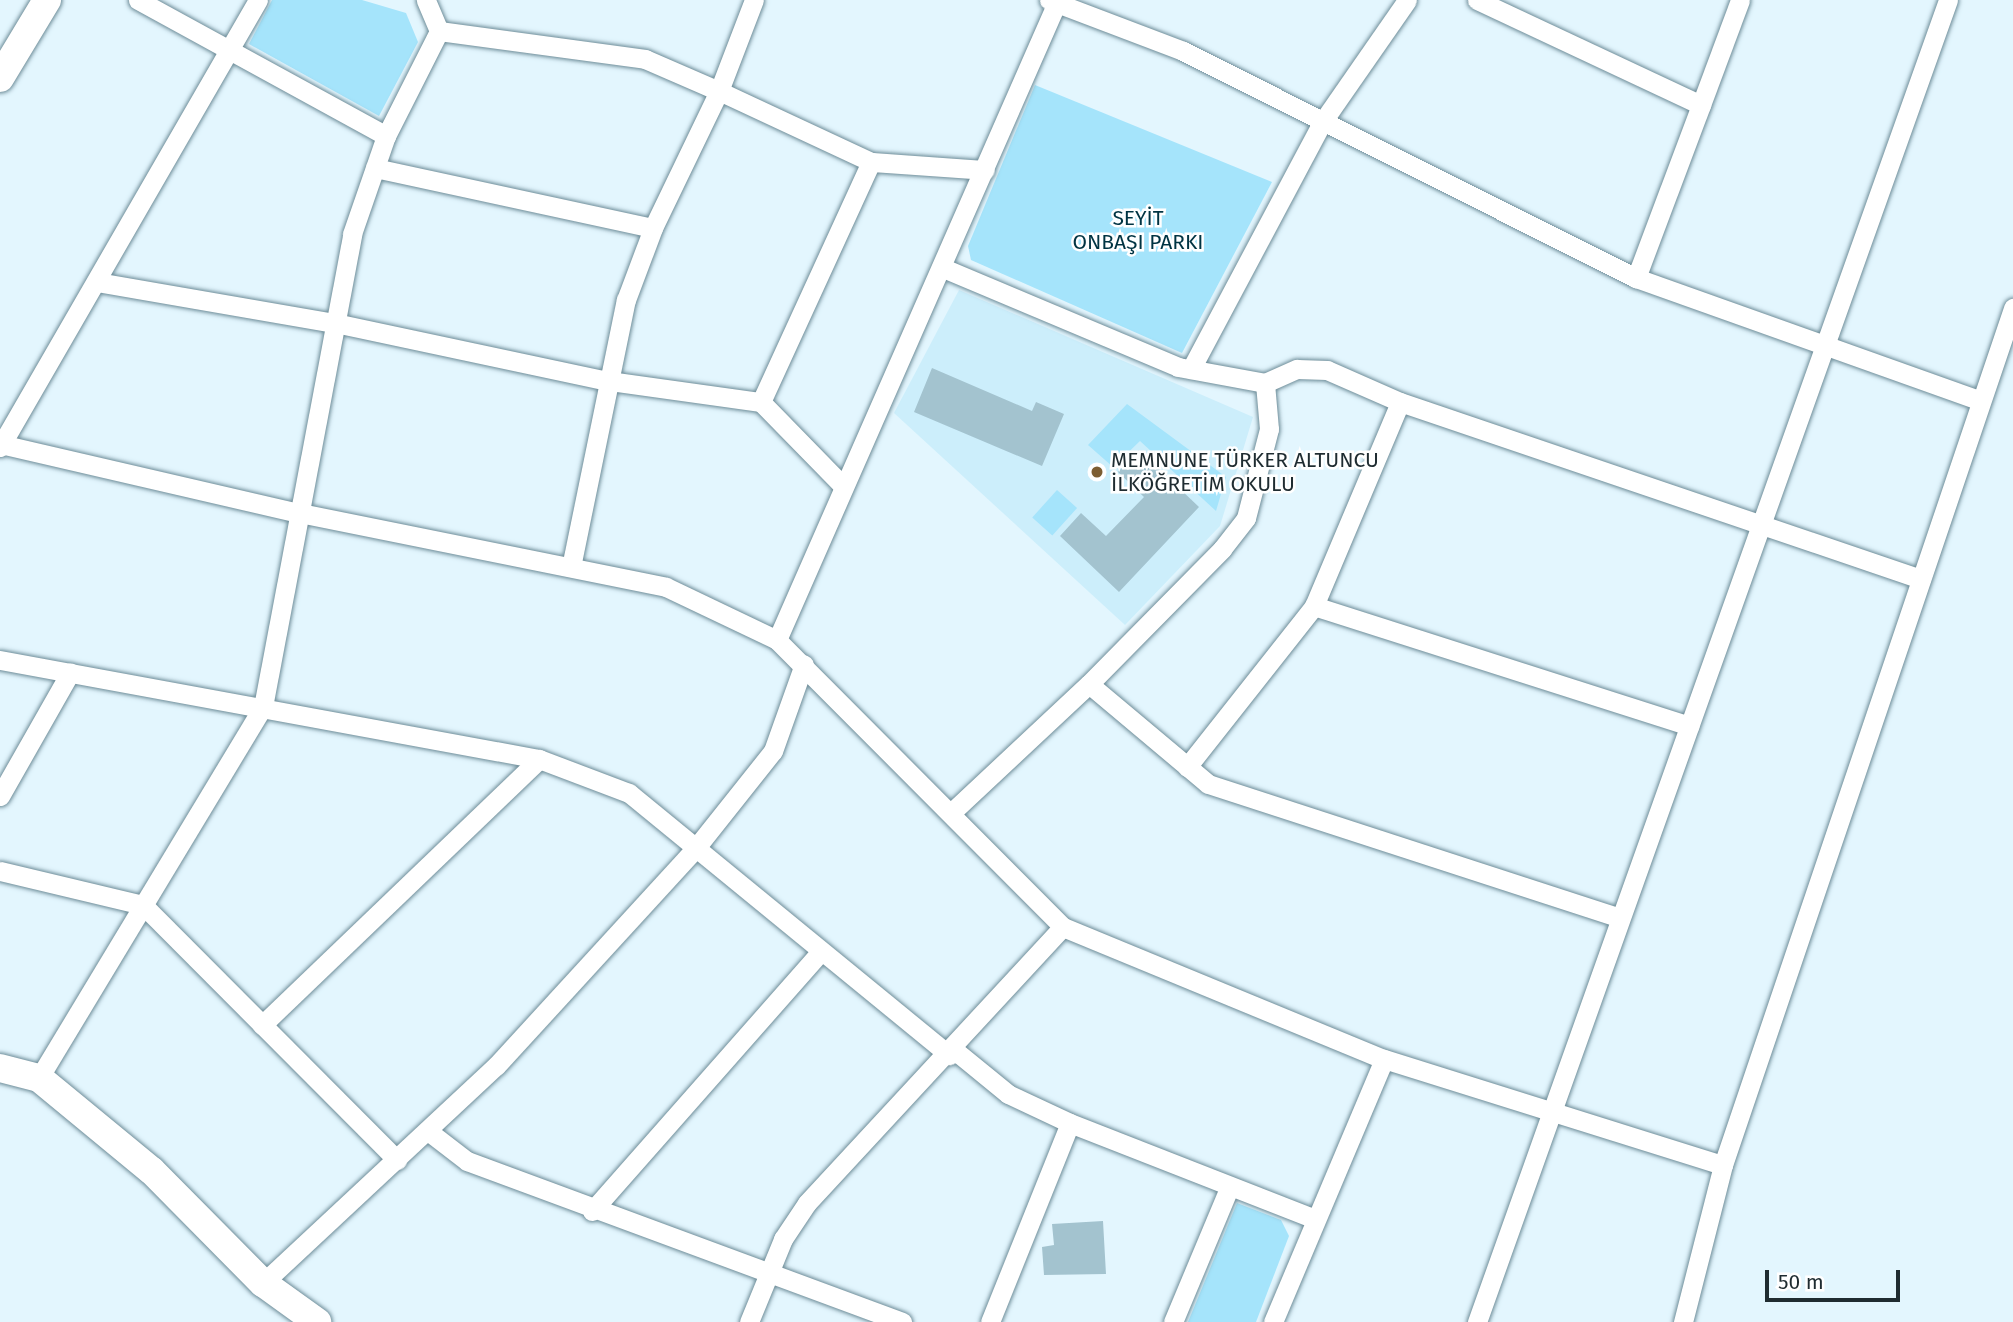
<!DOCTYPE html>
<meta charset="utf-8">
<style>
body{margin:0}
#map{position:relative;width:2013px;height:1322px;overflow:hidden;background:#e3f6fe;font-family:"Fira Sans",sans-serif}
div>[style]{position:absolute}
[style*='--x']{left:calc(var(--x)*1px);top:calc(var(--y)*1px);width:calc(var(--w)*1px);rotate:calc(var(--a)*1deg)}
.built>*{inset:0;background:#cceefb}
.green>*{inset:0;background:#a5e4fb;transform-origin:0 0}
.building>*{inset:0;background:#a3c3cf}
.roads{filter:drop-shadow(0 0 2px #6d8c98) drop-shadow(0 0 2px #6d8c98)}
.street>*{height:19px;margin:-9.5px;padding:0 9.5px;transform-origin:9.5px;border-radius:9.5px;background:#fff}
.secondary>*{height:28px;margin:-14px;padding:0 14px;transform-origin:14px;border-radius:14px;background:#fff}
.dots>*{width:19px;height:19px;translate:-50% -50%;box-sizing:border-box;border:4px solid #fff;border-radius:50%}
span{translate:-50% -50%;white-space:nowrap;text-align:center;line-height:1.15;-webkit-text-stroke:5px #fff;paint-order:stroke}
.park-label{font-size:21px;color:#003443}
.poi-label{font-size:21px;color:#1f2c31}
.left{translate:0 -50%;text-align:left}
.scale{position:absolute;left:1765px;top:1270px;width:135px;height:32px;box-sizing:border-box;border:4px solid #1f2c31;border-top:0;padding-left:9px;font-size:21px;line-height:24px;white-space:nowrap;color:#1f2c31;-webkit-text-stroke:5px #fff;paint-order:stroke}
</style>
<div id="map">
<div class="built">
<i style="clip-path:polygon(959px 290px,1253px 417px,1220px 526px,1125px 625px,894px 413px)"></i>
</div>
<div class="green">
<i style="clip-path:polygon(272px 0,362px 0,406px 13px,418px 42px,379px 116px,249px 44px)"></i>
<i style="clip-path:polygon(1035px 85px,1272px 182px,1182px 353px,971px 260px,968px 246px)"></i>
<i style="clip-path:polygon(1127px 404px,1226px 477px,1216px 511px,1140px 441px,1113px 467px,1088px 445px)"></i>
<i style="left:1057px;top:490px;width:27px;height:37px;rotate:42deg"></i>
<i style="clip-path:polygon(1237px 1203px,1281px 1220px,1289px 1236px,1256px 1322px,1188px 1322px)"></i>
</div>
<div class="building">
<i style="clip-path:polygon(932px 368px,1032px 411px,1036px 402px,1064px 414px,1042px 466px,914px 412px)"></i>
<i style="clip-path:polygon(1139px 450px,1199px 507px,1119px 592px,1060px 536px,1081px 513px,1106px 536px,1144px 497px,1118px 472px)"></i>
<i style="clip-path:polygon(1103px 1221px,1106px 1274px,1044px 1275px,1042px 1247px,1054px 1245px,1052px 1224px)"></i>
</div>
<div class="roads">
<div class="street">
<i style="--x:138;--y:0;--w:283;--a:28.7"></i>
<i style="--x:386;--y:136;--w:118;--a:-63.2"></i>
<i style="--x:439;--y:31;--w:34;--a:-113"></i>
<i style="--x:1049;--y:0;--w:143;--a:20.8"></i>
<i style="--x:1183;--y:51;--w:507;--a:26.62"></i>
<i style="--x:1636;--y:278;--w:366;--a:19.6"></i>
<i style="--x:1477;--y:0;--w:247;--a:25.1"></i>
<i style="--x:1701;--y:105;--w:185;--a:110.6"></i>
<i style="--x:439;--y:31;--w:208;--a:7.7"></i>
<i style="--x:645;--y:59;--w:81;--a:23.4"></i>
<i style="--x:719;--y:91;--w:97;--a:-69"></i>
<i style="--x:1701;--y:105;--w:112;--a:-69.6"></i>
<i style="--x:375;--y:168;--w:284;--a:12.2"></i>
<i style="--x:653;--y:228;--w:152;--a:-64.3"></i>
<i style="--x:719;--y:91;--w:168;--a:25"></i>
<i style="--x:943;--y:268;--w:255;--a:22.8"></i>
<i style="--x:1178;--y:367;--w:88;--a:10.4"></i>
<i style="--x:1265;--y:383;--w:35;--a:-24"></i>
<i style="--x:1297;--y:369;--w:30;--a:2"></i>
<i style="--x:1327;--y:370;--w:80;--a:23.7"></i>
<i style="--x:97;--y:282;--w:242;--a:9.8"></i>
<i style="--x:335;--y:323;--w:280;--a:12"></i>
<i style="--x:609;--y:381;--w:153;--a:7.9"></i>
<i style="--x:761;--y:402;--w:117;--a:45.7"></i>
<i style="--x:1191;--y:369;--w:281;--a:-62"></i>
<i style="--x:1323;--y:121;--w:147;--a:-55.2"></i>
<i style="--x:761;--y:402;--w:264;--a:-65.4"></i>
<i style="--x:871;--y:162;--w:114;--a:4"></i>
<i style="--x:0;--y:444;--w:308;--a:13"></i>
<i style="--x:300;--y:513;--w:373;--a:11.4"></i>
<i style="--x:666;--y:587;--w:123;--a:25.5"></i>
<i style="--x:777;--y:640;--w:405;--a:45.1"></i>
<i style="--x:1063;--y:927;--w:347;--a:22.4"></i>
<i style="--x:1384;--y:1059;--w:355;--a:17.4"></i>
<i style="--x:0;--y:447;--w:516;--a:-60.01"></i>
<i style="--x:571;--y:567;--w:273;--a:-78.4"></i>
<i style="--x:626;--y:300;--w:77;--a:-69.4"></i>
<i style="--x:1314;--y:606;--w:394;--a:17.7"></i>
<i style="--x:777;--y:640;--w:699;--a:-66.3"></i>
<i style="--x:0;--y:660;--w:548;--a:10.41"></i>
<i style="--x:1089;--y:684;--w:190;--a:-45.4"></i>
<i style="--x:1222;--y:549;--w:39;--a:-52"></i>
<i style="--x:1246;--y:518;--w:92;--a:-75.5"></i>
<i style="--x:1269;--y:429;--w:46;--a:-95"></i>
<i style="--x:1187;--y:767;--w:205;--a:-51.7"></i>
<i style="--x:1314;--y:606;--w:221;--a:-67.1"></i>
<i style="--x:1400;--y:402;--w:550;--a:18.76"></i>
<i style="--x:0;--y:796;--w:142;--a:-60.4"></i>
<i style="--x:952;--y:812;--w:187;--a:-43.1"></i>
<i style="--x:1089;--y:684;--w:155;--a:40"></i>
<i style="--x:1208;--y:784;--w:433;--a:18"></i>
<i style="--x:0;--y:871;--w:147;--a:13.4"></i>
<i style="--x:143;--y:905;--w:360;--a:45.1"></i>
<i style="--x:262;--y:1025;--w:384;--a:-43.8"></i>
<i style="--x:539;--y:759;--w:96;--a:20.7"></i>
<i style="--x:629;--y:793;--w:414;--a:39.3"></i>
<i style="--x:953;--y:1049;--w:71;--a:39.3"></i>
<i style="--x:1008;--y:1094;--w:68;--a:25.1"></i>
<i style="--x:1070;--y:1123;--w:261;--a:21.4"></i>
<i style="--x:39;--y:1078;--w:433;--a:-58.9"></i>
<i style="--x:263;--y:707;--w:481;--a:-79.3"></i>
<i style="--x:352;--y:234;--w:104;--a:-70.9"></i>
<i style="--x:428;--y:1131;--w:49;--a:37.6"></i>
<i style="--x:467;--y:1161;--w:464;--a:20.3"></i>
<i style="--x:592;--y:1211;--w:346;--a:-48.6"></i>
<i style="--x:263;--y:1283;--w:318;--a:-43"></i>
<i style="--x:496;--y:1066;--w:294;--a:-47.5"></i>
<i style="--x:695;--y:849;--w:125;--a:-51.5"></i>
<i style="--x:773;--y:751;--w:92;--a:-70.4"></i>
<i style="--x:749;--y:1322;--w:90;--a:-67.7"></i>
<i style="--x:783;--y:1239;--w:43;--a:-56.3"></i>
<i style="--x:807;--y:1203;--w:376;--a:-47.2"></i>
<i style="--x:990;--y:1322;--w:214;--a:-68.1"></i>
<i style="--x:1173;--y:1322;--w:147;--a:-67.3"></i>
<i style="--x:1273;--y:1322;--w:285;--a:-67.1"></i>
<i style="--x:1477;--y:1322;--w:1403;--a:-70.39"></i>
<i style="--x:1683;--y:1322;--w:162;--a:-75.7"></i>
<i style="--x:1723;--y:1165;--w:905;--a:-71.3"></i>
</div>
<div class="secondary">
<i style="--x:0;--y:78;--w:91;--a:-58.9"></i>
<i style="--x:0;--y:1068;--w:40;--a:14.4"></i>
<i style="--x:39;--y:1078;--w:146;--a:39.5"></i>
<i style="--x:152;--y:1171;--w:158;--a:45.3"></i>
<i style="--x:263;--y:1283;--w:67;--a:35.8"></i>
</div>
</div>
<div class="dots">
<i style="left:1097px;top:472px;background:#7c5d32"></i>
</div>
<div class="park-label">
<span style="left:1138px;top:230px">SEYİT<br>ONBAŞI PARKI</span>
</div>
<div class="poi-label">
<span class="left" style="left:1111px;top:472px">MEMNUNE TÜRKER ALTUNCU<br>İLKÖĞRETİM OKULU</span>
</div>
<div class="scale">50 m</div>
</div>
